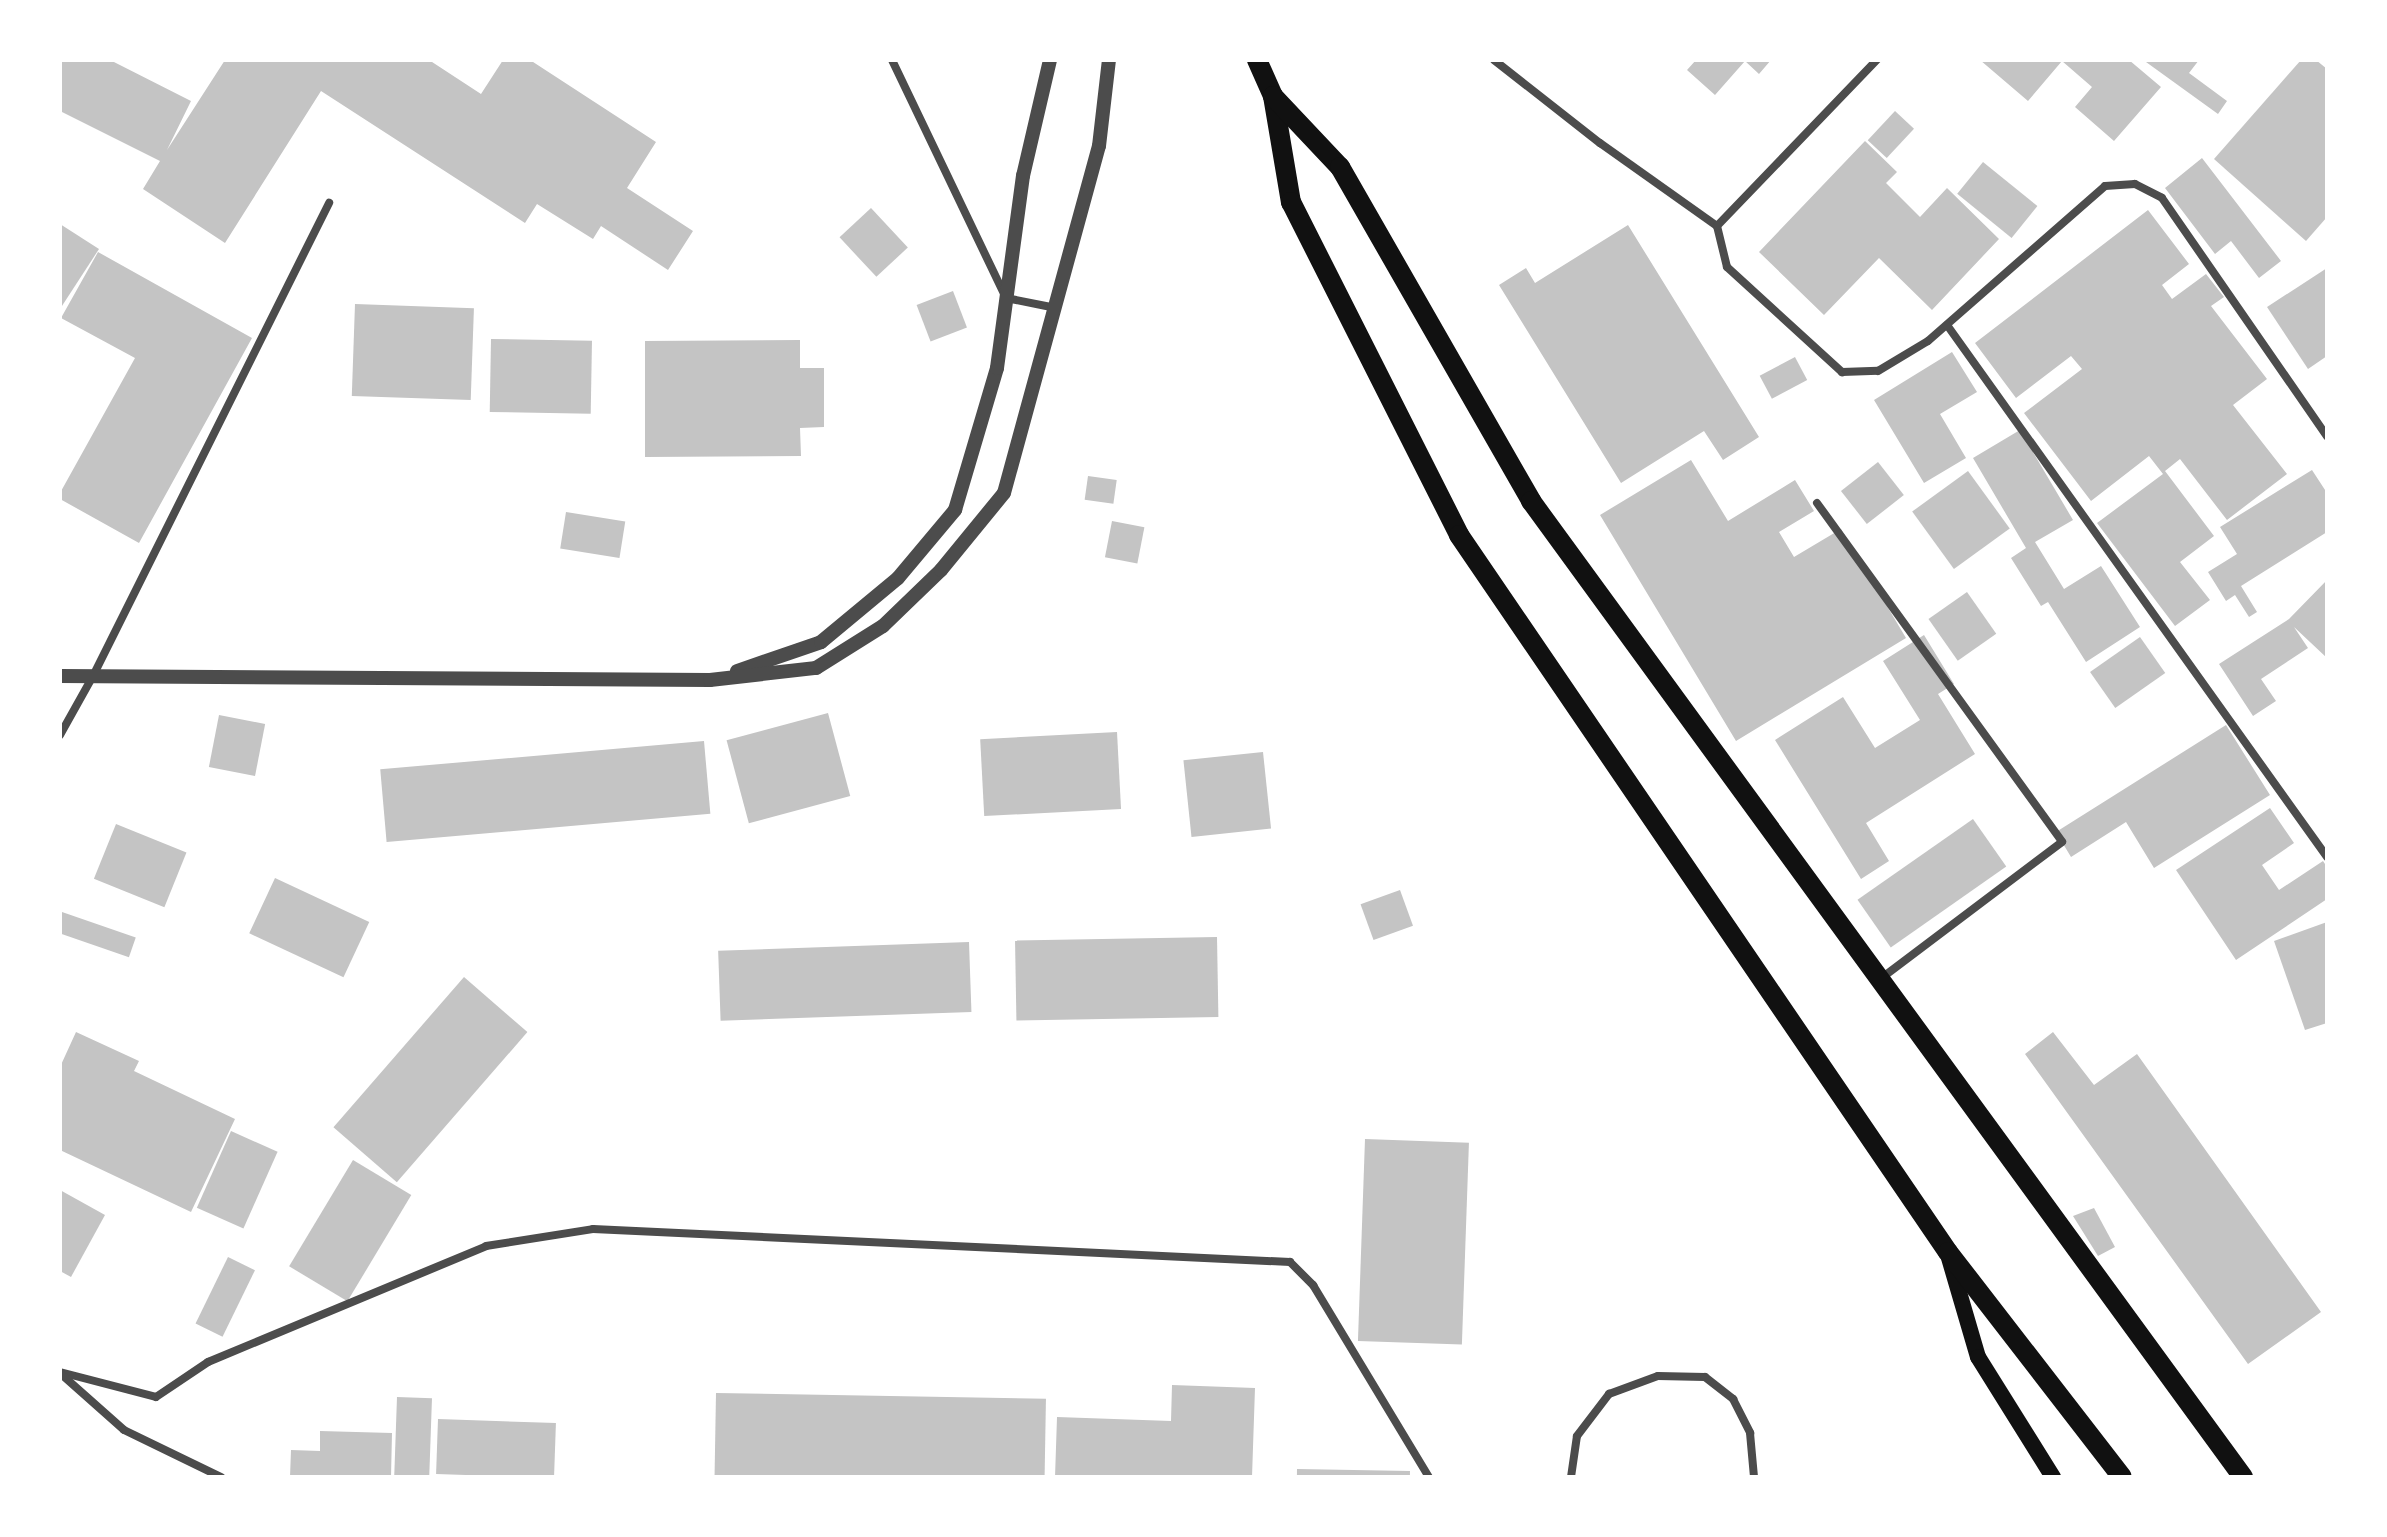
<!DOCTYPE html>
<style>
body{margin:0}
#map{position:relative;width:2387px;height:1537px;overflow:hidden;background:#fff;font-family:Mulish,sans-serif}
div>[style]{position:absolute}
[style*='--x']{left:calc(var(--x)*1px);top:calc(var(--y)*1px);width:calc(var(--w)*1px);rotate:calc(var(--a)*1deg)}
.building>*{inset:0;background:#c4c4c4;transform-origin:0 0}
.minor>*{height:8px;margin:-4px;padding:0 4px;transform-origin:4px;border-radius:4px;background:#4c4c4c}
.tertiary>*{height:14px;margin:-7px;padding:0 7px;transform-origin:7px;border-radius:7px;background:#4c4c4c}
.secondary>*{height:16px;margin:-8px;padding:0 8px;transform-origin:8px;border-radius:8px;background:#111}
.primary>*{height:20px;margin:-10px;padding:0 10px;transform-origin:10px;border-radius:10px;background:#111}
span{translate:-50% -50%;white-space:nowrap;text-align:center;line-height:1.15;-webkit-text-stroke:6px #fff;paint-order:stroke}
.frame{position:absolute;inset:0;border:62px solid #fff;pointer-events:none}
</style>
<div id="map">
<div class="building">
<i style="clip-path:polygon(60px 60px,110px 60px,191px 101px,167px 150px,225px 60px,429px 60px,481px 94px,503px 60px,530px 60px,656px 142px,627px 188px,693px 231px,668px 270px,601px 226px,593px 239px,537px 204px,525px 223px,321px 91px,225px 243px,143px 189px,160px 161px,60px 111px)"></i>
<i style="clip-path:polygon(1696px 60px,1771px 60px,1759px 74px,1745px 61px,1715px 95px,1687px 70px)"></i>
<i style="clip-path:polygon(1980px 60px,2129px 60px,2161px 87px,2114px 141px,2075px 107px,2092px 87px,2062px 61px,2028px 101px)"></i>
<i style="clip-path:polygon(2147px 60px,2199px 60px,2189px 73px,2227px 101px,2218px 114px,2146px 62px)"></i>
<i style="clip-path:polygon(2301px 60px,2316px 60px,2327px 69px,2327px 217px,2306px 241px,2214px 159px)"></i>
<i style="left:1895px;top:111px;width:26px;height:40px;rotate:43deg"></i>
<i style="clip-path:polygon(1865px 141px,1897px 172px,1886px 183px,1920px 217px,1947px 188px,1999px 239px,1932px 310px,1879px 258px,1824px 315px,1759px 252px)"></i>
<i style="clip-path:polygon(2202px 158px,2281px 261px,2259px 278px,2231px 241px,2215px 254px,2165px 188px)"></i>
<i style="left:1983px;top:162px;width:70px;height:41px;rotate:39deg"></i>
<i style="left:871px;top:208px;width:54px;height:43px;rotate:47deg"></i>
<i style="clip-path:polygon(2148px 210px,2189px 264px,2162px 285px,2172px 299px,2206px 274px,2224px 297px,2211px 306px,2267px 379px,2233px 405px,2287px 474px,2227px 520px,2180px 459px,2165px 471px,2214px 536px,2180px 562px,2210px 600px,2175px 626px,2097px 523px,2163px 474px,2149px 456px,2091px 501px,2024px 413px,2082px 369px,2071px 356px,2016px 398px,1975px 343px)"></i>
<i style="clip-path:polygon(60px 224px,99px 249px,60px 309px)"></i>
<i style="clip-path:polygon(1628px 225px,1759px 437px,1723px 460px,1704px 431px,1621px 483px,1499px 285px,1526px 268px,1535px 283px)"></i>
<i style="clip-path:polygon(98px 252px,252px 338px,139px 543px,60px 499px,60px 493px,135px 358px,61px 318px)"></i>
<i style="clip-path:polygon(2327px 268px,2327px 356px,2308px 369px,2267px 307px)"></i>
<i style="left:953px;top:291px;width:39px;height:39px;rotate:69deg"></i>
<i style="left:355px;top:304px;width:119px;height:92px;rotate:2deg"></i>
<i style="left:491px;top:339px;width:101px;height:73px;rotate:1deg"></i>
<i style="clip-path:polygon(800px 340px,800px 368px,824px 368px,824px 427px,800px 428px,801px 456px,645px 457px,645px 341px)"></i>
<i style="clip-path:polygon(1952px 352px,1977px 392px,1940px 414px,1966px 458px,1924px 483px,1874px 400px)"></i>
<i style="left:1795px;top:357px;width:26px;height:40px;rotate:62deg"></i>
<i style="clip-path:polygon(2020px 430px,2073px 520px,2035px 542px,2064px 589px,2101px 566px,2140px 627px,2086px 662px,2048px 602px,2041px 606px,2011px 558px,2026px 548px,1973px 458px)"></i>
<i style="clip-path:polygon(1691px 460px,1728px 521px,1795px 480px,1814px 511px,1779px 532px,1794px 557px,1841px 529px,1906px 638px,1736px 741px,1600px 515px)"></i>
<i style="left:1878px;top:462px;width:42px;height:47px;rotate:52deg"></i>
<i style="clip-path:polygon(2312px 470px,2327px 493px,2327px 532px,2241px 586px,2257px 612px,2249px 617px,2235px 595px,2226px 601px,2208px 572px,2237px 554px,2220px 527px)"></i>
<i style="left:1968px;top:471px;width:71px;height:69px;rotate:54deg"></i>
<i style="left:1088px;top:476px;width:29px;height:24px;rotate:8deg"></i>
<i style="left:566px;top:512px;width:60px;height:37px;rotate:9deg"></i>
<i style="left:1112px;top:521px;width:33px;height:37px;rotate:11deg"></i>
<i style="clip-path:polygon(2327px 580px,2327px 658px,2294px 627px,2308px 648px,2261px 679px,2276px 701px,2253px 716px,2219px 664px,2289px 619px)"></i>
<i style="left:1967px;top:592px;width:51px;height:47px;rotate:55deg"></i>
<i style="clip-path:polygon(1924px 635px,1954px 684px,1938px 694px,1975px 754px,1866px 823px,1889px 861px,1861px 879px,1775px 740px,1843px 697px,1875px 748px,1920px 720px,1883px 661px)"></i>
<i style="left:2140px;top:637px;width:44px;height:61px;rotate:55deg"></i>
<i style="left:828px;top:713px;width:86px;height:105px;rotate:75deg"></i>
<i style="left:219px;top:715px;width:47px;height:53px;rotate:11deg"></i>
<i style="clip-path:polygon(2226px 725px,2270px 795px,2154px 868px,2126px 822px,2071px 857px,2056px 832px)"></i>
<i style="left:1117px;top:732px;width:77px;height:137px;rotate:87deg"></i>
<i style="left:704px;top:741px;width:73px;height:325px;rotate:85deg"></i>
<i style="left:1263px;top:752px;width:77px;height:80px;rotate:84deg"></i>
<i style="clip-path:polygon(2270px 808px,2294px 843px,2262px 865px,2279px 890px,2323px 861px,2327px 867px,2327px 899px,2236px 960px,2176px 870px)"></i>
<i style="left:1973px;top:819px;width:58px;height:141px;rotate:55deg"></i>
<i style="left:116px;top:824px;width:76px;height:59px;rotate:22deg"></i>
<i style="left:275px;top:878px;width:104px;height:61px;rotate:25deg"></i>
<i style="left:1400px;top:890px;width:38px;height:42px;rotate:70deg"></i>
<i style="left:62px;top:912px;width:78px;height:21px;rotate:19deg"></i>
<i style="clip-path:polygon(2327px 922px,2327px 1023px,2305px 1030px,2274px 941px)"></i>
<i style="left:1217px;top:937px;width:80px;height:202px;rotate:89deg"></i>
<i style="left:969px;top:942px;width:70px;height:251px;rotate:88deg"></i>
<i style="left:464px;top:977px;width:84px;height:199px;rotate:41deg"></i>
<i style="clip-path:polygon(76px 1032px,139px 1061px,134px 1071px,235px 1119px,191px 1212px,60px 1150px,60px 1067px)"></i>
<i style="clip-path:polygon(2053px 1032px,2094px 1085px,2137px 1054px,2321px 1312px,2248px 1364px,2025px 1054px)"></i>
<i style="left:231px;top:1131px;width:51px;height:84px;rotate:24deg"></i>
<i style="left:1365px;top:1139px;width:104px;height:202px;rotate:2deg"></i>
<i style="left:353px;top:1160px;width:68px;height:124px;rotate:31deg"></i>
<i style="clip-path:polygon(60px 1190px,105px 1215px,71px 1277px,60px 1271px)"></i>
<i style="clip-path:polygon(2094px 1208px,2115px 1247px,2098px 1256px,2073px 1216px)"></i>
<i style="left:228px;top:1257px;width:30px;height:74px;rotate:26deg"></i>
<i style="clip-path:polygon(1172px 1385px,1255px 1388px,1252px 1477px,1055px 1477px,1057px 1417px,1171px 1421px)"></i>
<i style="left:716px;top:1393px;width:330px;height:84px;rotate:1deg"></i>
<i style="left:397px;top:1397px;width:35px;height:80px;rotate:2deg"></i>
<i style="left:438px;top:1419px;width:118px;height:55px;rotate:2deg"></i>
<i style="clip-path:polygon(320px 1431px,392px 1433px,391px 1477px,290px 1477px,291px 1450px,320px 1451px)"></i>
<i style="left:1297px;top:1469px;width:113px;height:8px;rotate:1deg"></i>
</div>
<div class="minor">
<i style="--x:892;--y:60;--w:264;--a:64.4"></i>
<i style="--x:1006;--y:298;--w:51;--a:11.3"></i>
<i style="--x:1494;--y:60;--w:135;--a:38.1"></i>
<i style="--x:1600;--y:143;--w:143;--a:35.4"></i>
<i style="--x:1717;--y:226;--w:42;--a:76.3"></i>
<i style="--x:1727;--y:267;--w:156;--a:42.4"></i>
<i style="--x:1842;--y:372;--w:36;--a:-2"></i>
<i style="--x:1878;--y:371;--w:58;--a:-31"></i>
<i style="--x:1928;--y:341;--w:235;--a:-41.2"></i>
<i style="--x:2105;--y:186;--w:30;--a:-4"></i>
<i style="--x:2135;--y:184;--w:30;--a:27"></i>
<i style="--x:2162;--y:198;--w:290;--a:55.3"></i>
<i style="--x:1717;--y:226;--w:231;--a:-46.1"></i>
<i style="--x:1947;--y:325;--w:654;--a:54.46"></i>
<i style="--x:1817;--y:503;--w:418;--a:54.1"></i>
<i style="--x:2062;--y:842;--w:228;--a:143"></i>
<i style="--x:60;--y:735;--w:68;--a:-60.8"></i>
<i style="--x:93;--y:676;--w:529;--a:-63.48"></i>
<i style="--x:60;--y:1372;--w:99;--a:14.6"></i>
<i style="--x:156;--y:1397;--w:63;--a:-33.9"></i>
<i style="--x:208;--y:1362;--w:301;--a:-22.6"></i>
<i style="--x:486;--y:1246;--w:108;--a:-9"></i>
<i style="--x:593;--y:1229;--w:698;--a:2.71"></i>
<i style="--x:1290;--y:1262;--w:33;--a:45"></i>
<i style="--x:1313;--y:1285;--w:224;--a:58.9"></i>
<i style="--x:61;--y:1374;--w:84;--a:41.6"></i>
<i style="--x:124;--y:1430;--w:108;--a:25.9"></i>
<i style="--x:1571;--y:1477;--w:41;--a:-81.7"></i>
<i style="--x:1577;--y:1436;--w:53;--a:-52.7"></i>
<i style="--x:1609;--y:1394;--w:52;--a:-20.2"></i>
<i style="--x:1658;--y:1376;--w:47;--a:1.2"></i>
<i style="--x:1705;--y:1377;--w:36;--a:38"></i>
<i style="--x:1733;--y:1399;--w:38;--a:63"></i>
<i style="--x:1750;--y:1433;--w:44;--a:84.8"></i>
</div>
<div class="tertiary">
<i style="--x:737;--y:671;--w:89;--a:-19"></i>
<i style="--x:821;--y:642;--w:100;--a:-39.7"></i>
<i style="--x:898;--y:578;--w:89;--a:-50"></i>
<i style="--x:955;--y:510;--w:148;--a:-73.5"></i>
<i style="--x:997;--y:368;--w:194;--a:-82.3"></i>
<i style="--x:1023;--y:176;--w:119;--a:-76.9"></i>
<i style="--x:60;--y:676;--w:650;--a:0.35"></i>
<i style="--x:710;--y:680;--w:107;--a:-6.5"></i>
<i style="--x:816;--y:668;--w:79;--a:-32.1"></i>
<i style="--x:883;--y:626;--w:81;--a:-44"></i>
<i style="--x:941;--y:570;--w:99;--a:-50.7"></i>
<i style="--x:1004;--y:493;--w:360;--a:-74.7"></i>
<i style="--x:1099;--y:146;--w:87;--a:-83.4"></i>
</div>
<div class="secondary">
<i style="--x:1949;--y:1258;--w:103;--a:73.7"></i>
<i style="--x:1978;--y:1357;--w:142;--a:58"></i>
</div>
<div class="primary">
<i style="--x:1257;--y:60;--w:39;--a:66"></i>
<i style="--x:1273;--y:96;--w:108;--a:80.4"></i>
<i style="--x:1291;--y:202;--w:373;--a:63.2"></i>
<i style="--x:1459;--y:535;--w:868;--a:55.71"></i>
<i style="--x:1948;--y:1252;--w:284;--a:52.3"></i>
<i style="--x:1273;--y:96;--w:98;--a:46.7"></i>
<i style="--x:1340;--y:167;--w:385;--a:60.2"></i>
<i style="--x:1531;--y:501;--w:1208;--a:53.89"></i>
</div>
<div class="frame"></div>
</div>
